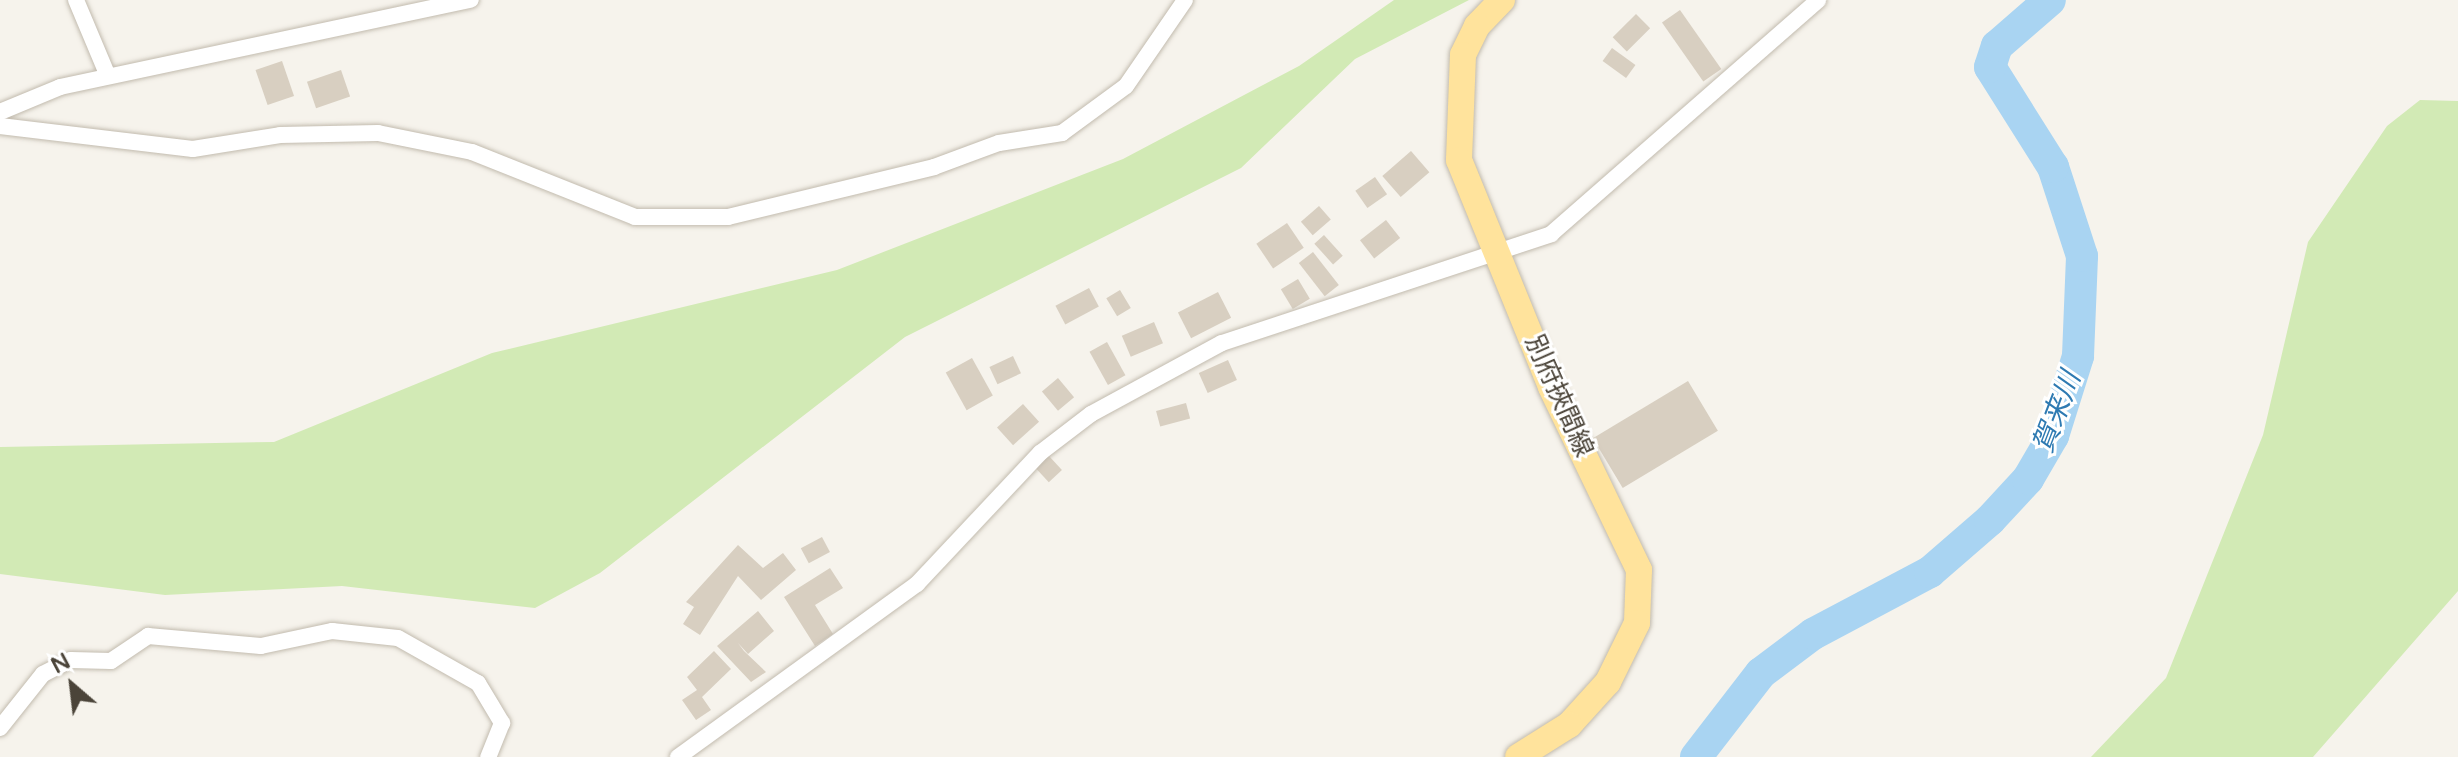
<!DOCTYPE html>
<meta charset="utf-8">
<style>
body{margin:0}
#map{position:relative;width:2458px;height:757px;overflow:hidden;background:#f6f3ec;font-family:"Varela Round","Noto Sans JP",sans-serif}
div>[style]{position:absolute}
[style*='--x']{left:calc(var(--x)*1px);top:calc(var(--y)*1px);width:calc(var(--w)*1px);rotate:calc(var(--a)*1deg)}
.green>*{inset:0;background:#d2eab5}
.river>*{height:32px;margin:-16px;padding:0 16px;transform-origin:16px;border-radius:16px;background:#a9d4f2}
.building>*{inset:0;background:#d8cfc1;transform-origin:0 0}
.roads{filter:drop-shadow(0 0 2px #c2bbae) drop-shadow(0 0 2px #c2bbae)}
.minor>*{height:16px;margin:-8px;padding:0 8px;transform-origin:8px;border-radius:8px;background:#fff}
.primary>*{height:26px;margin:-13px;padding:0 13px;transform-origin:13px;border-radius:13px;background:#ffe39c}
span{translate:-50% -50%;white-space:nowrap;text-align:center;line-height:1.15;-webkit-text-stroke:6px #fff;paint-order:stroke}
.street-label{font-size:26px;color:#4b4439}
.water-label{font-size:28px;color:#2e7ab2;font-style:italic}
.north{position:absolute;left:32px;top:645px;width:80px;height:80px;-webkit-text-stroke:6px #fff;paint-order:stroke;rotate:332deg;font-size:22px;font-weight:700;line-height:32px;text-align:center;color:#4b4439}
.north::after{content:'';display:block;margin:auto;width:28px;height:36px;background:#4b4439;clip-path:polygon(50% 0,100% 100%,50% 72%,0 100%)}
</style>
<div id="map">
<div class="green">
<i style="clip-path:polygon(1394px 0,1469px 0,1355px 59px,1241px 168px,905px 337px,600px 573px,535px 608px,342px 586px,165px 595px,0 574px,0 447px,274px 442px,492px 353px,837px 270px,1123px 159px,1299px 66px)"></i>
<i style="clip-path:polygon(2420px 100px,2458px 101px,2458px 591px,2313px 757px,2091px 757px,2166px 678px,2263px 435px,2308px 242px,2387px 126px)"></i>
</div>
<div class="river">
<i style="--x:1696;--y:757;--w:106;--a:-52.3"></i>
<i style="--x:1761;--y:673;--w:65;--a:-36.9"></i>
<i style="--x:1813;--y:634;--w:132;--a:-27.9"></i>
<i style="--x:1930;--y:572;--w:79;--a:-40.9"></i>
<i style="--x:1990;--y:520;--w:56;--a:-47.2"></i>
<i style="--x:2028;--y:479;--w:50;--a:-59.8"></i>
<i style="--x:2053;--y:436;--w:84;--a:-72.6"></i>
<i style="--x:2078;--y:356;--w:100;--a:-87.7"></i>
<i style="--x:2082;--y:256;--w:94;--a:-108"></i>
<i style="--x:2053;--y:167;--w:118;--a:-122.2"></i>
<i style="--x:1990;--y:67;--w:22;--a:-72"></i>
<i style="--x:1997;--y:46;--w:70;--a:-41"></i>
</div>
<div class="building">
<i style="left:1680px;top:10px;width:72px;height:22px;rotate:55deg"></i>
<i style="left:1636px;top:14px;width:20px;height:33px;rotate:45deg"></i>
<i style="left:1612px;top:48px;width:29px;height:16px;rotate:36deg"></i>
<i style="left:282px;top:61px;width:37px;height:28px;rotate:71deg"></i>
<i style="left:341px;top:70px;width:28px;height:36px;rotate:71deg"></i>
<i style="left:1411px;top:151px;width:28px;height:38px;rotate:49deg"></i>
<i style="left:1375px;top:177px;width:21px;height:24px;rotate:55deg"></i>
<i style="left:1319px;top:206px;width:18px;height:24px;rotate:49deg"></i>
<i style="left:1386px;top:220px;width:23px;height:33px;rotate:52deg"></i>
<i style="left:1287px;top:223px;width:30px;height:37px;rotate:56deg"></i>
<i style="left:1324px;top:235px;width:28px;height:13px;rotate:48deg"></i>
<i style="left:1313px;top:252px;width:42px;height:18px;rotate:52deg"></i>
<i style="left:1298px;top:279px;width:23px;height:20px;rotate:59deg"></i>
<i style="left:1089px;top:288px;width:21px;height:38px;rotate:62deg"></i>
<i style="left:1120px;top:290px;width:21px;height:16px;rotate:59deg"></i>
<i style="left:1218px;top:292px;width:29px;height:45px;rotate:63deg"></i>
<i style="left:1154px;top:322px;width:23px;height:35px;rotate:67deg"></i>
<i style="left:1107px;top:342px;width:38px;height:20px;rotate:61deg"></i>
<i style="left:1013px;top:356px;width:19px;height:26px;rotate:65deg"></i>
<i style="left:972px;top:358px;width:43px;height:30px;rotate:61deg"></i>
<i style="left:1228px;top:360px;width:22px;height:32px;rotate:66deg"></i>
<i style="left:1058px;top:378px;width:25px;height:21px;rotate:50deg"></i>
<i style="left:1688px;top:381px;width:58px;height:111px;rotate:59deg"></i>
<i style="left:1186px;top:403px;width:16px;height:31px;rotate:75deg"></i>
<i style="left:1023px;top:404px;width:24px;height:35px;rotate:48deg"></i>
<i style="left:1049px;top:456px;width:19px;height:18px;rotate:47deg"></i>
<i style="left:822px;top:537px;width:17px;height:24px;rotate:62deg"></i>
<i style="clip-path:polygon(738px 545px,763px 568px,783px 553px,796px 570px,761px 600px,738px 576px,700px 635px,683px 624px,694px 607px,686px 602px)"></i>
<i style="clip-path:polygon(830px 568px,843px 588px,815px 605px,833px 634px,815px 646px,784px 597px)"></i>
<i style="clip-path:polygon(758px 611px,774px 631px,748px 654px,738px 643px,744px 651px,766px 672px,751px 682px,717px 646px)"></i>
<i style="clip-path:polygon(714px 651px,731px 669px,702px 697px,711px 710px,696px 720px,682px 700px,697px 690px,687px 677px)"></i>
</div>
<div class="roads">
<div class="minor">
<i style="--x:76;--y:0;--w:82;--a:67.2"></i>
<i style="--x:0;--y:112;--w:65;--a:-22.6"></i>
<i style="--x:60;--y:87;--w:420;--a:-12"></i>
<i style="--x:0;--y:126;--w:194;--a:6.8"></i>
<i style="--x:193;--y:149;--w:88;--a:-9.1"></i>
<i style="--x:280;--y:135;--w:98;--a:-1.2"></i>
<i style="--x:378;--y:133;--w:96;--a:11.4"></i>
<i style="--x:472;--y:152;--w:175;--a:21.7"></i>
<i style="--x:635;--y:217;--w:93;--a:0"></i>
<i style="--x:728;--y:217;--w:212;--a:-13.6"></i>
<i style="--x:934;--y:167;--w:69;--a:-20.3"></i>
<i style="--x:999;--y:143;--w:64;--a:-9"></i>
<i style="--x:1062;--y:133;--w:79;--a:-36.3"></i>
<i style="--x:1126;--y:86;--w:104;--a:-55.5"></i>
<i style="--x:0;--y:728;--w:69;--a:-51.5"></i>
<i style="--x:43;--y:674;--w:31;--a:-27"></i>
<i style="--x:71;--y:660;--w:40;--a:1.4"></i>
<i style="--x:111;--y:661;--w:45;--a:-34"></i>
<i style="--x:148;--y:636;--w:113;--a:5.1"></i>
<i style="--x:261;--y:646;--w:73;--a:-11.9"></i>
<i style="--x:332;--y:631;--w:66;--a:6.1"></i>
<i style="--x:398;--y:638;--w:92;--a:29.4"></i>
<i style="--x:478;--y:683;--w:47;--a:59"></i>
<i style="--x:502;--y:723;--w:37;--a:112"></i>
<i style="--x:678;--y:757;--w:295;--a:-35.9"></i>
<i style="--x:917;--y:584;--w:180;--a:-46.8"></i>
<i style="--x:1040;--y:453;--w:64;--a:-37.4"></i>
<i style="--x:1091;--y:414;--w:149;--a:-28.5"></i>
<i style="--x:1222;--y:343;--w:347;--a:-18.3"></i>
<i style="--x:1551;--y:234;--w:355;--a:-41.2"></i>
</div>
<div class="primary">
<i style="--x:1502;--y:0;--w:36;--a:134"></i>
<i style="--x:1477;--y:26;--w:32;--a:116"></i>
<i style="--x:1463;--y:55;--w:105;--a:92.2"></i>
<i style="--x:1459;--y:160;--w:245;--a:67.9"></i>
<i style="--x:1551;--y:387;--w:203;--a:64.3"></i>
<i style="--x:1639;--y:570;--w:53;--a:92.2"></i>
<i style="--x:1637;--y:623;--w:66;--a:116.2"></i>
<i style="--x:1608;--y:682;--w:58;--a:132.2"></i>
<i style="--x:1569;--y:725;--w:60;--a:147.9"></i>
</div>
</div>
<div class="street-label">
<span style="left:1559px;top:396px;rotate:66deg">別府挾間線</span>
</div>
<div class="water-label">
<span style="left:2057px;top:412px;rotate:-69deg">賀来川</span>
</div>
<div class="north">N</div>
</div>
